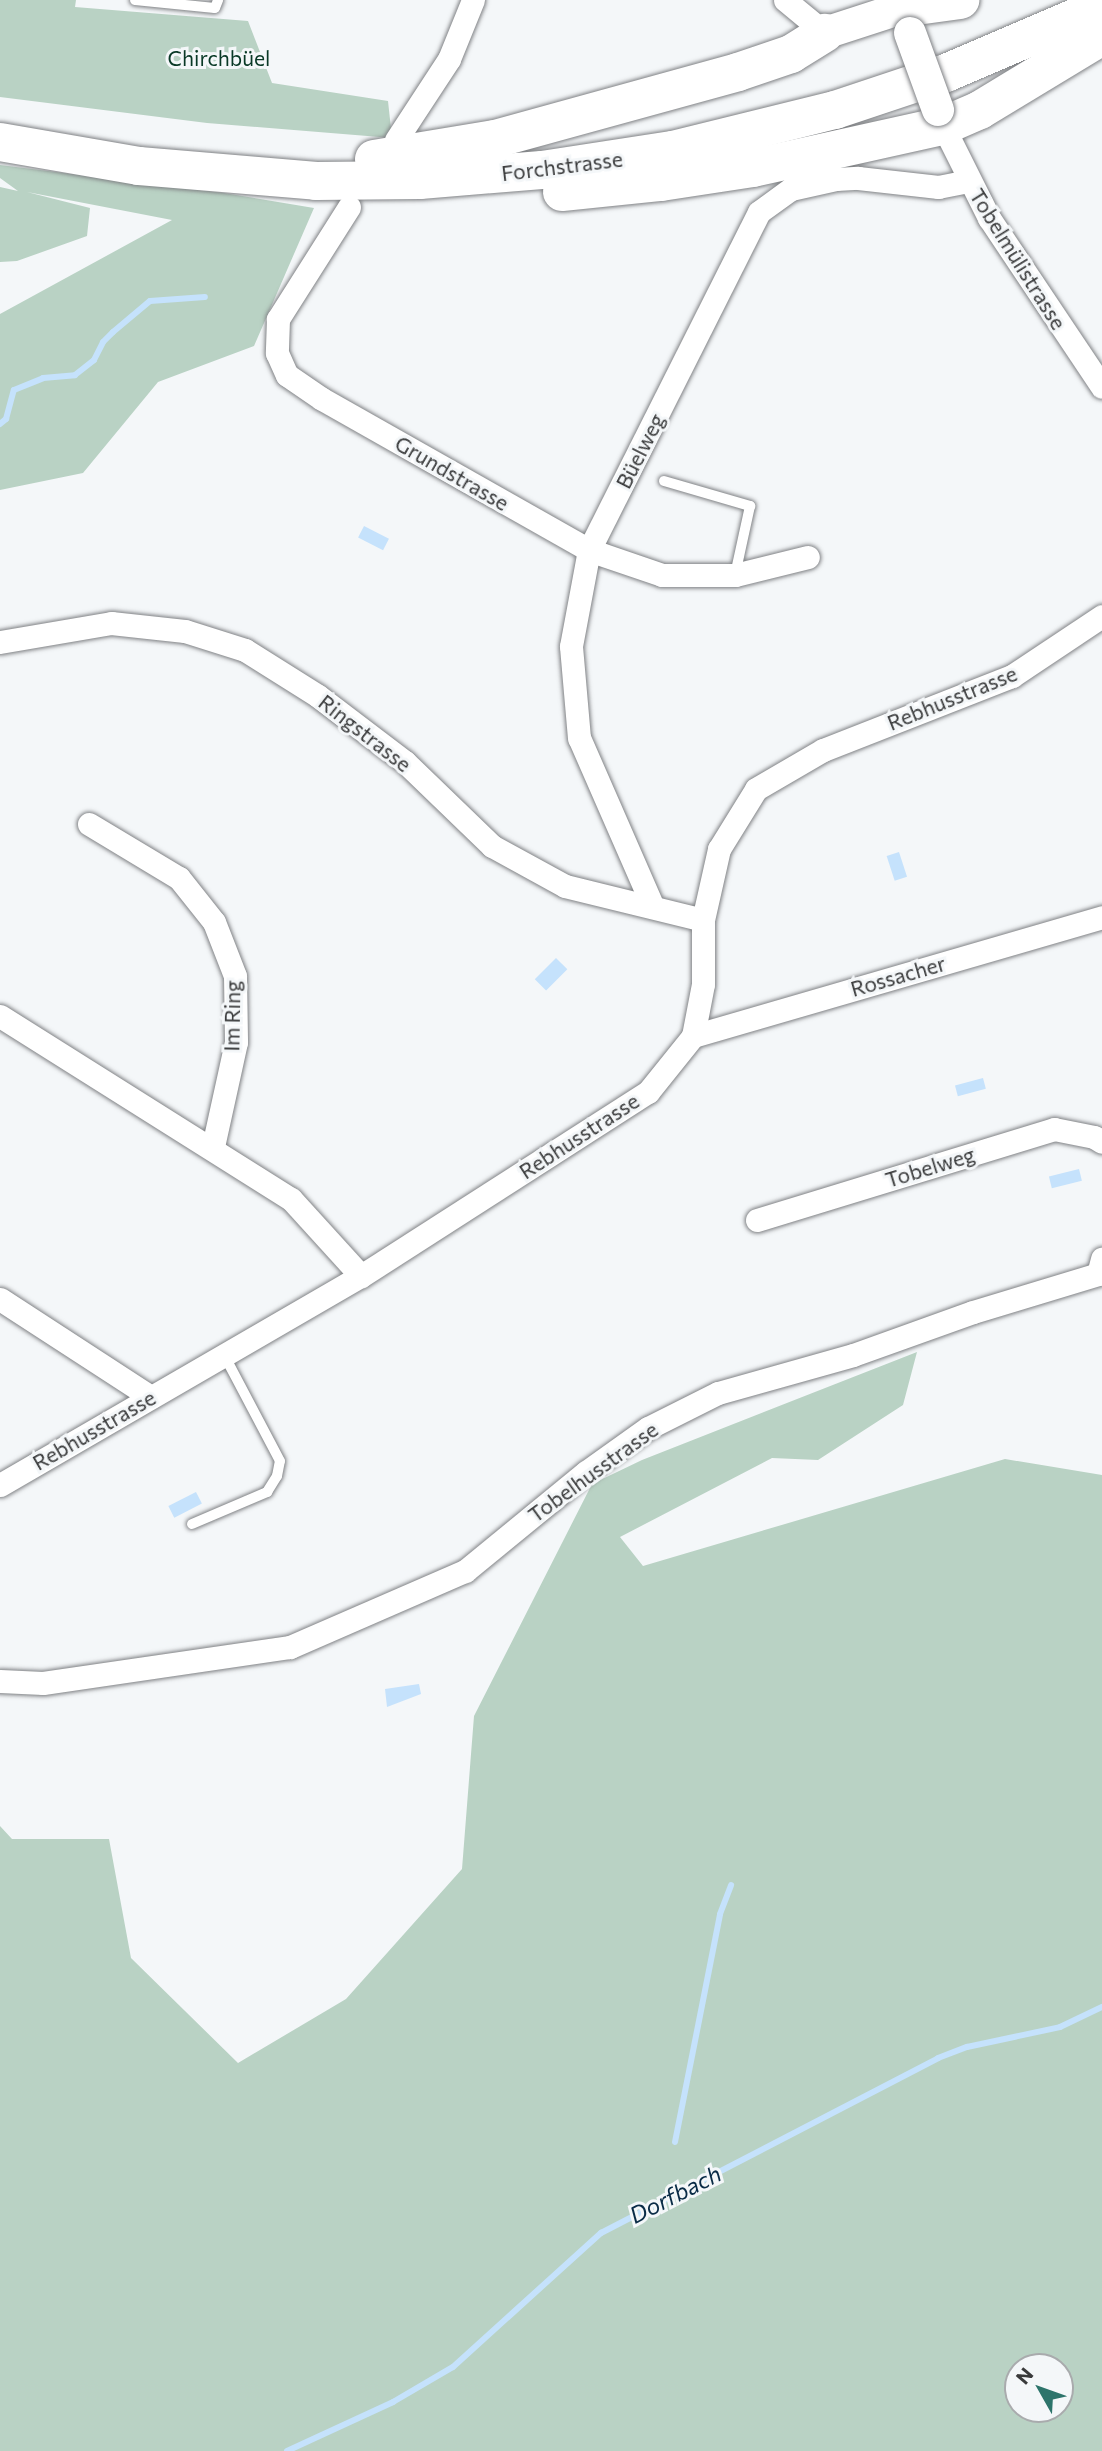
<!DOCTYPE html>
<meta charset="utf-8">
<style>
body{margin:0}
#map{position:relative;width:1102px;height:2451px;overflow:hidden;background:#f4f7f9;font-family:Commissioner,sans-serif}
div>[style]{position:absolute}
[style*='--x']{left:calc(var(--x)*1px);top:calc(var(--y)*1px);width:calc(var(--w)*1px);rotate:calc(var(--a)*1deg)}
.green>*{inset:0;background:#b9d2c4}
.water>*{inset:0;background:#c5e2fc;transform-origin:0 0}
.stream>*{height:6px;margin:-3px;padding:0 3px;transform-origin:3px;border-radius:3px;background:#c5e2fc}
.roads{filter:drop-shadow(0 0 2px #808285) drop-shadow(0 0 2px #808285)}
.lane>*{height:10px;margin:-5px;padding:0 5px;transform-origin:5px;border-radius:5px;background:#fff}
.street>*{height:23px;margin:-11.5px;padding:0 11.5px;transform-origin:11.5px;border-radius:11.5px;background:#fff}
.secondary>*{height:32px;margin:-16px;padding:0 16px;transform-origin:16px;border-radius:16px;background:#fff}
.highway>*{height:38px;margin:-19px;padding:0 19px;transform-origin:19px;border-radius:19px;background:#fff}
.bridges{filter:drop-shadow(0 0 2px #808285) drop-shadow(0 0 2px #808285)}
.secondary-bridge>*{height:32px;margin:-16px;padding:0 16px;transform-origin:16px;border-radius:16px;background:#fff}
span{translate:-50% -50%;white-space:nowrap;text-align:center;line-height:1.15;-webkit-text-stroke:6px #f4f7f9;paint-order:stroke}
.park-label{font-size:21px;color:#093926}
.street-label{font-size:21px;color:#393a3b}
.water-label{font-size:23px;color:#092b46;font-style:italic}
.north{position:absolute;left:1004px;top:2353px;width:70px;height:70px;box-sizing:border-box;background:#f4f7f9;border:2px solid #a9abad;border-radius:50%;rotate:310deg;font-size:19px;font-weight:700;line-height:28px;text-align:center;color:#393a3b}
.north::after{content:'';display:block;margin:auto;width:24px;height:32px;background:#2d746b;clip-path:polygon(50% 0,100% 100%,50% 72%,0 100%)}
</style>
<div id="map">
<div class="green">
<i style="clip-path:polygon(0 0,76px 0,75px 7px,248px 21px,272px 83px,388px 101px,392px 138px,207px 123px,0 97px)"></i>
<i style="clip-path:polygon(0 165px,224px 193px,314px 208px,254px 346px,158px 382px,83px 473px,0 490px,0 314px,172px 220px,27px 192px,90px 208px,87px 236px,17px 261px,0 262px,0 187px,18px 191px,0 178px)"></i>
<i style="clip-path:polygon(evenodd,917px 1352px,903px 1405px,818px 1460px,772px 1458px,620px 1537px,643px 1566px,1005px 1459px,1102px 1475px,1102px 2451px,0 2451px,0 1826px,12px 1839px,109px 1839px,131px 1958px,238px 2063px,346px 1999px,462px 1869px,474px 1716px,592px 1484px,642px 1460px,917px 1352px,1018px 2367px,1060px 2367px,1060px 2409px,1018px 2409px,1018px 2367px)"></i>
</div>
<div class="water">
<i style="left:364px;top:526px;width:28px;height:13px;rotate:27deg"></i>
<i style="left:899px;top:852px;width:26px;height:13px;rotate:72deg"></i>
<i style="left:556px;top:958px;width:16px;height:30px;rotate:45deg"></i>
<i style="left:983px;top:1078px;width:11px;height:29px;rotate:75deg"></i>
<i style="left:1079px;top:1169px;width:12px;height:31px;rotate:76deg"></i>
<i style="left:196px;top:1492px;width:13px;height:31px;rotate:63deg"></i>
<i style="clip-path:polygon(419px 1684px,421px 1694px,387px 1707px,385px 1689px)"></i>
</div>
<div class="stream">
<i style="--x:0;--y:424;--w:8;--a:-40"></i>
<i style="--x:6;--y:419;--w:30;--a:-75"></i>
<i style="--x:14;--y:390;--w:31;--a:-22"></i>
<i style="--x:43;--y:378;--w:32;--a:-5"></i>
<i style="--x:75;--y:375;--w:24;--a:-38"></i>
<i style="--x:94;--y:360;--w:20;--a:-63"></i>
<i style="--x:103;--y:342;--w:14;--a:-45"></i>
<i style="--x:113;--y:332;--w:48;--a:-40"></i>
<i style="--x:150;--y:301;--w:55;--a:-4.2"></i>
<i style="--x:675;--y:2142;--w:232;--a:-78.8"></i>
<i style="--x:720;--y:1914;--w:31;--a:-69"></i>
<i style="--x:287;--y:2451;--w:117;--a:-24.8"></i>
<i style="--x:393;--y:2402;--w:69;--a:-30.3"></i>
<i style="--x:453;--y:2367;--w:200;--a:-42.2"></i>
<i style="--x:601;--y:2233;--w:380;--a:-27.4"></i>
<i style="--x:938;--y:2058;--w:31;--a:-21"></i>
<i style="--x:967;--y:2047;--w:95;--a:-12.1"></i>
<i style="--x:1060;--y:2027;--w:47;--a:-25.5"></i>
</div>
<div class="roads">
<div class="lane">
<i style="--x:135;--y:0;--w:80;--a:5.7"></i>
<i style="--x:215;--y:8;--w:9;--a:-69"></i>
<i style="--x:664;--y:481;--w:90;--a:16.2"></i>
<i style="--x:750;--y:506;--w:71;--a:102.3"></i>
<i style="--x:192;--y:1524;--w:82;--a:-23.1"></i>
<i style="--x:267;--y:1492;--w:19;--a:-58"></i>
<i style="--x:277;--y:1476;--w:15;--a:-79"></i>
<i style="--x:280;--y:1461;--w:120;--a:-117.8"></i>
</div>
<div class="street">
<i style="--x:785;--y:0;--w:52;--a:39.5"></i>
<i style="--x:943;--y:126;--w:103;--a:63.4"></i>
<i style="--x:989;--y:218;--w:203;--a:56.2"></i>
<i style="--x:396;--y:140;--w:97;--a:-56.8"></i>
<i style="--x:449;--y:59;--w:64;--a:-67.9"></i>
<i style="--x:349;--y:207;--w:133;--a:122.4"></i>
<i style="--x:278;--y:319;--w:34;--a:92"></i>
<i style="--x:277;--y:353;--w:24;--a:66"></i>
<i style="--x:287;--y:375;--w:42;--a:34.4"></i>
<i style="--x:322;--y:399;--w:307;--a:29.5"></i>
<i style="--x:589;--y:550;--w:77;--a:18.9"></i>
<i style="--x:662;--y:575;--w:73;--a:0"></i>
<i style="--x:735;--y:575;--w:75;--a:-13.9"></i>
<i style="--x:0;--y:642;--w:113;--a:-9.7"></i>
<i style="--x:111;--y:623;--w:74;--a:6.2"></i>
<i style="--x:185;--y:631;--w:63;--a:17.6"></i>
<i style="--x:245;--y:650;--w:86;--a:32.2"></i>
<i style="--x:318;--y:696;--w:109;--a:37.2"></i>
<i style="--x:405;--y:762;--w:121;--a:44"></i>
<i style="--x:492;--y:846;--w:83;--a:28.7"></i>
<i style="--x:565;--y:886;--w:142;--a:13.8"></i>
<i style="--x:89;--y:824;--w:105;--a:31"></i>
<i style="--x:179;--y:878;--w:56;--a:51.5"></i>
<i style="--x:214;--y:922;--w:58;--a:68.7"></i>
<i style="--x:235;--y:976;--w:66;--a:89.1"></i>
<i style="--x:236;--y:1042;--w:107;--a:102.4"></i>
<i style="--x:653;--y:907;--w:184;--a:-113.6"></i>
<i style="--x:579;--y:738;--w:92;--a:-95"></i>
<i style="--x:571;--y:646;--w:98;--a:-79.4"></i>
<i style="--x:589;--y:550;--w:378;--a:-63.3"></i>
<i style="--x:759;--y:212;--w:39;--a:-36"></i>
<i style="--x:791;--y:189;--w:46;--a:-12.5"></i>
<i style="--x:836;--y:179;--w:22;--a:-3"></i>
<i style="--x:858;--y:178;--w:81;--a:6.4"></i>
<i style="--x:938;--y:187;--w:31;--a:-11"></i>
<i style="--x:0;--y:1016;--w:344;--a:32.2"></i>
<i style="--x:291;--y:1199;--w:104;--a:47.7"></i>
<i style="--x:693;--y:1036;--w:426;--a:-16.2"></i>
<i style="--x:757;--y:1220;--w:311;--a:-17"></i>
<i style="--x:1054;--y:1129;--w:41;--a:11.3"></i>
<i style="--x:1094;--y:1137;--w:9;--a:32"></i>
<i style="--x:0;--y:1299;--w:180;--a:33"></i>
<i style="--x:0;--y:1485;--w:417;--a:-30.1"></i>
<i style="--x:361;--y:1276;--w:341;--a:-32.7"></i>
<i style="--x:648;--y:1092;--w:72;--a:-51.2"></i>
<i style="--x:693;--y:1036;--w:53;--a:-79.1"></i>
<i style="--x:703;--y:984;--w:64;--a:-90"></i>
<i style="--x:703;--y:920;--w:73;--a:-77.3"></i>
<i style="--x:719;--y:849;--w:70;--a:-58.3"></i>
<i style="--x:756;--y:789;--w:78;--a:-30.2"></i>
<i style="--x:823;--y:750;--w:203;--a:-21.4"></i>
<i style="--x:1012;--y:676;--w:108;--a:-33.7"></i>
<i style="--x:0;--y:1681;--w:43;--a:2.7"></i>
<i style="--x:43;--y:1683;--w:250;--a:-8.3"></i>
<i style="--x:290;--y:1647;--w:191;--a:-23.5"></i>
<i style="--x:465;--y:1571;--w:156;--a:-39.3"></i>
<i style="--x:586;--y:1472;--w:76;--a:-35.4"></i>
<i style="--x:648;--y:1428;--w:78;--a:-26.6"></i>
<i style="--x:718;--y:1393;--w:140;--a:-15.7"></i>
<i style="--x:853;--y:1355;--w:127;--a:-19.7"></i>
<i style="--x:973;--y:1312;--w:131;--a:-16.9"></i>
<i style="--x:1098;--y:1274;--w:16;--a:-75"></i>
</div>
<div class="secondary">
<i style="--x:825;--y:33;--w:81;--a:-18"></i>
</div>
<div class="highway">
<i style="--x:902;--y:8;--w:59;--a:-7.9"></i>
<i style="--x:0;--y:142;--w:141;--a:9.8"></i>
<i style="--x:139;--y:166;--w:178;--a:4.8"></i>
<i style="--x:316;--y:181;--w:104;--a:-0.6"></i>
<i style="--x:420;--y:180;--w:122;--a:-4.7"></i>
<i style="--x:542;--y:170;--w:133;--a:-8.7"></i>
<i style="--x:673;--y:150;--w:167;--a:-13.9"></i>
<i style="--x:835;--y:110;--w:117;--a:-18.4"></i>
<i style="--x:946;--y:73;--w:170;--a:-23.2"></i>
<i style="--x:374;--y:159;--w:123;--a:-9.4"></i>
<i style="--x:495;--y:139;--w:252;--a:-15.4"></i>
<i style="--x:738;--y:72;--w:56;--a:-18.8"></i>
<i style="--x:791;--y:54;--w:40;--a:-32"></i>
<i style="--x:562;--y:192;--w:100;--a:-5.8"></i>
<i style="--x:661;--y:182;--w:93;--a:-8.7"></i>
<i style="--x:753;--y:168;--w:195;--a:-12.5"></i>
<i style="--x:943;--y:126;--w:40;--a:-23.4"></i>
<i style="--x:980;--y:110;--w:143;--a:-31.2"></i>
</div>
</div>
<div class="bridges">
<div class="secondary-bridge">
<i style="--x:910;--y:33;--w:82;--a:70"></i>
</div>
</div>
<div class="park-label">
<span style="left:219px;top:58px">Chirchbüel</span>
</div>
<div class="street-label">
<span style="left:562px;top:166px;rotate:-7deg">Forchstrasse</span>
<span style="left:1018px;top:259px;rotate:58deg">Tobelmülistrasse</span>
<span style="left:640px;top:451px;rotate:-63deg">Büelweg</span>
<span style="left:452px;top:473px;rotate:30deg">Grundstrasse</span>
<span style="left:952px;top:698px;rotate:-22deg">Rebhusstrasse</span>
<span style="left:365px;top:733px;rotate:38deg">Ringstrasse</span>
<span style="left:898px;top:976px;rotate:-16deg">Rossacher</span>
<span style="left:232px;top:1016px;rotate:-89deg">Im Ring</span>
<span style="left:579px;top:1136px;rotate:-33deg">Rebhusstrasse</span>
<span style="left:930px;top:1167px;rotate:-17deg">Tobelweg</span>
<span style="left:94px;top:1430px;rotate:-30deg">Rebhusstrasse</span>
<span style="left:593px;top:1472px;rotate:-36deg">Tobelhusstrasse</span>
</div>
<div class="water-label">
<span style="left:675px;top:2194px;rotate:-27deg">Dorfbach</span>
</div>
<div class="north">N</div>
</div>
